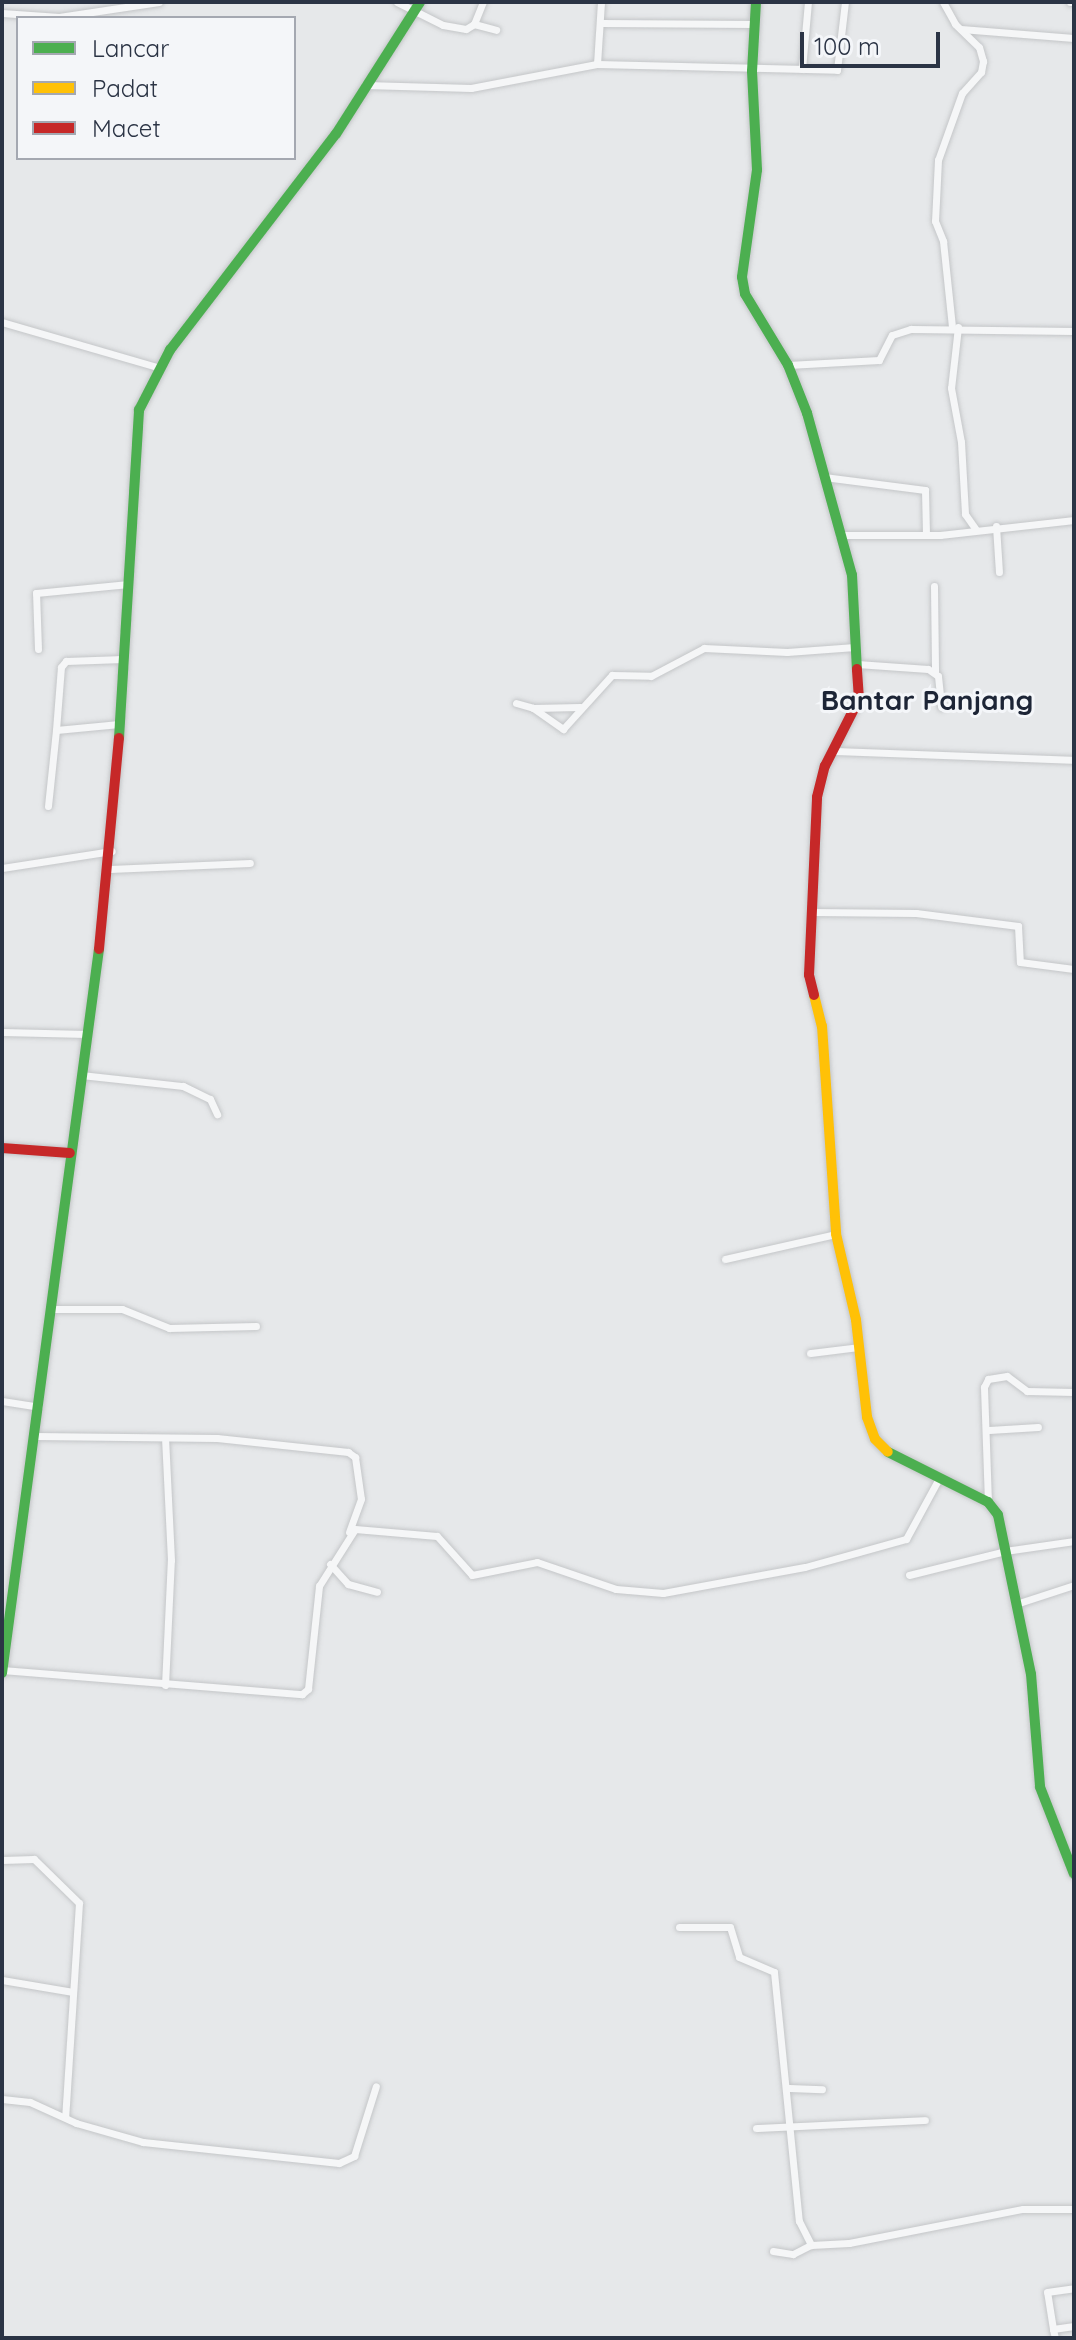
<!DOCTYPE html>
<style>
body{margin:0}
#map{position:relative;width:1076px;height:2340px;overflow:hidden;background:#e6e8ea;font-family:Quicksand,sans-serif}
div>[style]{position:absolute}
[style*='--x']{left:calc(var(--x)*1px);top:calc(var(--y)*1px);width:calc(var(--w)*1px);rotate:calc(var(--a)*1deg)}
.roads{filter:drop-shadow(0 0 2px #c4c6c8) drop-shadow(0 0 2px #c4c6c8)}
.street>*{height:7px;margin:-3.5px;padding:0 3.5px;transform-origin:3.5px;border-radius:3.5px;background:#f5f6f7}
.fast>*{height:10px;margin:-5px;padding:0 5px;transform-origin:5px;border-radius:5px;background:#4caf50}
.slow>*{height:10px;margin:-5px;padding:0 5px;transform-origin:5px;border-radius:5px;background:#ffc107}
.jam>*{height:10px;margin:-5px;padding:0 5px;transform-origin:5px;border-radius:5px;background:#c62828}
span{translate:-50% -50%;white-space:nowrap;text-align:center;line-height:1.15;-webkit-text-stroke:6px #f4f6f9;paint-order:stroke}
.quarter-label{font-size:28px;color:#1d2536;font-weight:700}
.frame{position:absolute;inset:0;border:4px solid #2b3445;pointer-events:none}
.legend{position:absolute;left:16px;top:16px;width:280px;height:144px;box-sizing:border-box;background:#f4f6f9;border:2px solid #a4a8b1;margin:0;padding:10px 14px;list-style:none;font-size:24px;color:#2b3445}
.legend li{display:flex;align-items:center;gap:16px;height:40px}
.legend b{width:40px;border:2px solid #a4a8b1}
.scale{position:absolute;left:800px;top:32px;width:140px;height:36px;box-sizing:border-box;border:4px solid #2b3445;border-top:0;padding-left:10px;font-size:24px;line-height:28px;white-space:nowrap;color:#2b3445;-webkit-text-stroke:6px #f4f6f9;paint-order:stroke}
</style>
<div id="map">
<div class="roads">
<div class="street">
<i style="--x:397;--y:2;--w:51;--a:26.6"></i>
<i style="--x:443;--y:25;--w:23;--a:10"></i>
<i style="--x:466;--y:29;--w:9;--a:-32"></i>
<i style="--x:474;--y:24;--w:24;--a:-68"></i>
<i style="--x:943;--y:2;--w:25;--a:61"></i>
<i style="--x:955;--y:24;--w:33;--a:44"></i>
<i style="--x:979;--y:47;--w:15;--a:74"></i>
<i style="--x:983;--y:61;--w:11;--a:100"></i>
<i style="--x:981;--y:72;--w:28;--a:132"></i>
<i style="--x:962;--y:93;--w:71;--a:109.7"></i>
<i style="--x:938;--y:160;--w:61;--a:92.8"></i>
<i style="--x:935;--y:221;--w:22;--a:68"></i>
<i style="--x:943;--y:241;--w:86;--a:84"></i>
<i style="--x:1070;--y:2;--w:4;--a:0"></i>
<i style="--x:2;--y:13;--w:57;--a:4"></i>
<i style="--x:59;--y:17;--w:101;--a:-8.5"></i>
<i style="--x:601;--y:23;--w:154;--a:0.4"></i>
<i style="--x:474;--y:24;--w:23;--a:15"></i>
<i style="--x:961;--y:29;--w:113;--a:4.6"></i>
<i style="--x:597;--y:64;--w:62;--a:-86.3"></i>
<i style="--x:802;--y:69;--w:67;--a:-84.9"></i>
<i style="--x:365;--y:85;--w:106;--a:1.6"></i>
<i style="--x:471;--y:88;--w:128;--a:-10.8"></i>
<i style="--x:597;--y:64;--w:240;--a:1.4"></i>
<i style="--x:837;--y:70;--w:68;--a:-83.3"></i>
<i style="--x:2;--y:322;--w:165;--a:16.2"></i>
<i style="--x:958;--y:327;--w:61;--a:96.5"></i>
<i style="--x:951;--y:388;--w:55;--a:79.5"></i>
<i style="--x:961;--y:442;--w:72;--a:86.8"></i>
<i style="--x:965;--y:514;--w:19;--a:55"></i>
<i style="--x:788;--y:365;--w:91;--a:-3.1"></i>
<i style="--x:879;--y:360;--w:28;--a:-63"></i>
<i style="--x:892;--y:335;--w:20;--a:-18"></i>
<i style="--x:911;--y:329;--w:163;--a:0.7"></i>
<i style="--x:824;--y:477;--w:102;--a:7.3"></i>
<i style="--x:925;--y:490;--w:43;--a:88.7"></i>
<i style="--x:996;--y:526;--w:46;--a:86.3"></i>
<i style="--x:839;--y:535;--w:101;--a:0"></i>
<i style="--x:940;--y:535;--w:135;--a:-6.4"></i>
<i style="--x:934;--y:586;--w:87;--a:89.3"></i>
<i style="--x:38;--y:649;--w:56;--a:-92"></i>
<i style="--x:36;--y:593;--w:93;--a:-5.5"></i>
<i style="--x:857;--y:664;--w:71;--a:4"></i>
<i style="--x:928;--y:669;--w:12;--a:35"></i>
<i style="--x:938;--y:676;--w:31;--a:84"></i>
<i style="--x:516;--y:703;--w:18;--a:16"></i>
<i style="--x:533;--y:708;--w:37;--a:35"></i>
<i style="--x:563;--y:729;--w:73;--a:-47.8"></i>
<i style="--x:612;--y:675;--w:39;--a:1"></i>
<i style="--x:651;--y:676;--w:60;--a:-27.8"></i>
<i style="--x:704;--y:648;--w:83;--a:2.8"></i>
<i style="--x:787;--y:652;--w:68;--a:-4.2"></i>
<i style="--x:533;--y:708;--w:47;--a:-1.2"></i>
<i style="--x:119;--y:724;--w:63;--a:174.6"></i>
<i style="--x:56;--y:730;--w:63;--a:-85.5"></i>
<i style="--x:61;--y:667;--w:8;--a:-50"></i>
<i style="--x:66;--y:661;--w:57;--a:-2"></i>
<i style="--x:832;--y:751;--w:242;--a:2.1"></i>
<i style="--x:48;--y:806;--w:76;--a:-84"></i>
<i style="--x:2;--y:868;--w:111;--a:-8.8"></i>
<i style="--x:110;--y:869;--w:140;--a:-2.5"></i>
<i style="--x:812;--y:912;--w:104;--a:0.6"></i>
<i style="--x:916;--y:913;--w:103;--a:7.3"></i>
<i style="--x:1018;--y:926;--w:36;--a:87"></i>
<i style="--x:1020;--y:962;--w:54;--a:7.4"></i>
<i style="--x:2;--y:1032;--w:85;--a:1.3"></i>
<i style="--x:81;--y:1075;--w:103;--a:6.2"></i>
<i style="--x:183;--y:1086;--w:30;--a:26"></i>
<i style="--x:210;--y:1099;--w:17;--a:65"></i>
<i style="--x:725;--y:1259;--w:114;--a:-12.7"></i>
<i style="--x:51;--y:1309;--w:71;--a:0"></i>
<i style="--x:122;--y:1309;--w:51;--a:22"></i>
<i style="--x:169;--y:1328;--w:87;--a:-1.3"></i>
<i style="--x:810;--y:1353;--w:49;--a:-7"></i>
<i style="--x:2;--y:1401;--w:37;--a:9"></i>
<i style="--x:989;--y:1430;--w:49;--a:-3.5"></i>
<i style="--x:34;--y:1436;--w:183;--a:0.6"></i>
<i style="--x:217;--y:1438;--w:132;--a:6.1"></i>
<i style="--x:348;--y:1452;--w:9;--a:36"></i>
<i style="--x:355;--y:1457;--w:42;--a:81.9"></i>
<i style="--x:361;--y:1499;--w:35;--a:110"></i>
<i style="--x:988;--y:1502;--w:115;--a:-92"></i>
<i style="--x:984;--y:1387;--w:9;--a:-63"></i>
<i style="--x:988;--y:1379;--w:19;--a:-9"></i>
<i style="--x:1007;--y:1376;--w:25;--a:37"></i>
<i style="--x:1027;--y:1391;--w:47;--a:1.2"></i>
<i style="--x:330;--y:1564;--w:27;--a:48"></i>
<i style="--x:348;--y:1584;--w:30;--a:15"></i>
<i style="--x:909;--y:1575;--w:99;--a:-14"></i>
<i style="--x:1005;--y:1551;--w:70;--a:-8.2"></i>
<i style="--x:1019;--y:1603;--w:58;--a:-18.1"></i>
<i style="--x:2;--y:1670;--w:301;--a:4.6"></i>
<i style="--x:302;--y:1694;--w:8;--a:-40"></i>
<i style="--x:308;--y:1689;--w:104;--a:-83.9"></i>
<i style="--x:319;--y:1586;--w:67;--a:-57.7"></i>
<i style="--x:355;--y:1529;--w:82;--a:4.9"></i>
<i style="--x:437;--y:1536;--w:52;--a:48.1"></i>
<i style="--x:472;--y:1575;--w:66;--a:-11.3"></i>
<i style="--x:537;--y:1562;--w:83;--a:18.9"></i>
<i style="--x:616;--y:1589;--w:47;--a:4.9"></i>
<i style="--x:663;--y:1593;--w:144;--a:-10.4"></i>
<i style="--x:805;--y:1567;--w:105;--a:-15.5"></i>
<i style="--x:906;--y:1539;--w:67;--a:-61.5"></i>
<i style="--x:165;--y:1685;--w:125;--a:-87.3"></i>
<i style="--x:171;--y:1560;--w:121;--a:-92.8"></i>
<i style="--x:2;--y:1860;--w:32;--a:-2"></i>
<i style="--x:34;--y:1859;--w:63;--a:44.4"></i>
<i style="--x:79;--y:1903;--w:214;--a:93.7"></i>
<i style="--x:679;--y:1927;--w:51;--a:0"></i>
<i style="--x:730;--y:1927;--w:31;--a:73"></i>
<i style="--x:739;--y:1957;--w:38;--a:23"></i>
<i style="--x:774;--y:1972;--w:250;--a:84.3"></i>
<i style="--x:799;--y:2221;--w:27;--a:63"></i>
<i style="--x:811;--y:2245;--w:38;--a:-3"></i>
<i style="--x:849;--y:2243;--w:177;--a:-11.1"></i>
<i style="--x:1023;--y:2209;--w:51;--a:0"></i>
<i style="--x:2;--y:1980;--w:72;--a:9.6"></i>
<i style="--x:789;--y:2088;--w:33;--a:2"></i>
<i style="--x:2;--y:2099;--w:28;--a:6"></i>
<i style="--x:30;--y:2102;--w:51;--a:24.5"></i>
<i style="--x:76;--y:2123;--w:70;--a:15.8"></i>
<i style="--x:143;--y:2142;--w:197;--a:6.1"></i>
<i style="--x:339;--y:2163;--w:17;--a:-25"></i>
<i style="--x:354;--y:2156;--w:73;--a:-72.6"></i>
<i style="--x:756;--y:2128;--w:169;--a:-2.7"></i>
<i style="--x:773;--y:2251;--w:20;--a:9"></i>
<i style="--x:793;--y:2254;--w:20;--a:-27"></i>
<i style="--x:1053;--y:2329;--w:37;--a:-99"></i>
<i style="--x:1047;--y:2292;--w:27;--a:-8"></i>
<i style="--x:1055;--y:2338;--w:9;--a:-103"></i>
<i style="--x:1053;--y:2329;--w:21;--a:-8"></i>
</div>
<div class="fast">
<i style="--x:756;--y:2;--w:69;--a:93.3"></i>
<i style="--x:752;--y:71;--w:99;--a:87.1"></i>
<i style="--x:757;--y:170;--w:108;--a:98"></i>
<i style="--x:742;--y:277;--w:17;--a:80"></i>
<i style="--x:745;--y:294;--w:83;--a:58.8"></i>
<i style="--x:788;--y:365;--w:52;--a:68.4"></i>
<i style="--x:807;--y:413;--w:168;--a:74.5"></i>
<i style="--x:852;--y:575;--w:94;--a:87"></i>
<i style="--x:119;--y:738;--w:329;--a:-86.5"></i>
<i style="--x:139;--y:410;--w:68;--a:-62.7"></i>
<i style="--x:170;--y:350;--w:272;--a:-52.5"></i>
<i style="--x:336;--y:134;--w:156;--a:-57.5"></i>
<i style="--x:888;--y:1452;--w:112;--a:26.6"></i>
<i style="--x:988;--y:1502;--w:16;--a:52"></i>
<i style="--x:998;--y:1515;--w:162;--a:78.3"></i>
<i style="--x:1031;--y:1674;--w:113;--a:85.4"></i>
<i style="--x:1040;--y:1787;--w:93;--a:68.7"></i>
<i style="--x:2;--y:1673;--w:730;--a:-82.37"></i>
</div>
<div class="slow">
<i style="--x:814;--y:995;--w:32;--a:76"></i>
<i style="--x:822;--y:1026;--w:208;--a:86.1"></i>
<i style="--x:836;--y:1234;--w:88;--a:76.9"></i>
<i style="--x:856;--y:1320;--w:98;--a:83.5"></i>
<i style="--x:867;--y:1417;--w:23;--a:70"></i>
<i style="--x:875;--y:1439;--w:18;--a:45"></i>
</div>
<div class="jam">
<i style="--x:99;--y:949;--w:212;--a:-84.6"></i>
<i style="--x:814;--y:995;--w:21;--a:-104"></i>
<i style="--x:809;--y:975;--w:178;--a:-87.4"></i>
<i style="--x:817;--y:797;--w:32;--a:-76"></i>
<i style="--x:825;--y:766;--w:75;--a:-63.1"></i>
<i style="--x:859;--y:699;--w:30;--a:-94"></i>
<i style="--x:2;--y:1148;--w:68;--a:4.2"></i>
</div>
</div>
<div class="quarter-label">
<span style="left:927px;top:700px">Bantar Panjang</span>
</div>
<div class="frame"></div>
<ul class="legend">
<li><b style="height:10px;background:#4caf50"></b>Lancar</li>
<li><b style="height:10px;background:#ffc107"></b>Padat</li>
<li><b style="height:10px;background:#c62828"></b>Macet</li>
</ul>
<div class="scale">100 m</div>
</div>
